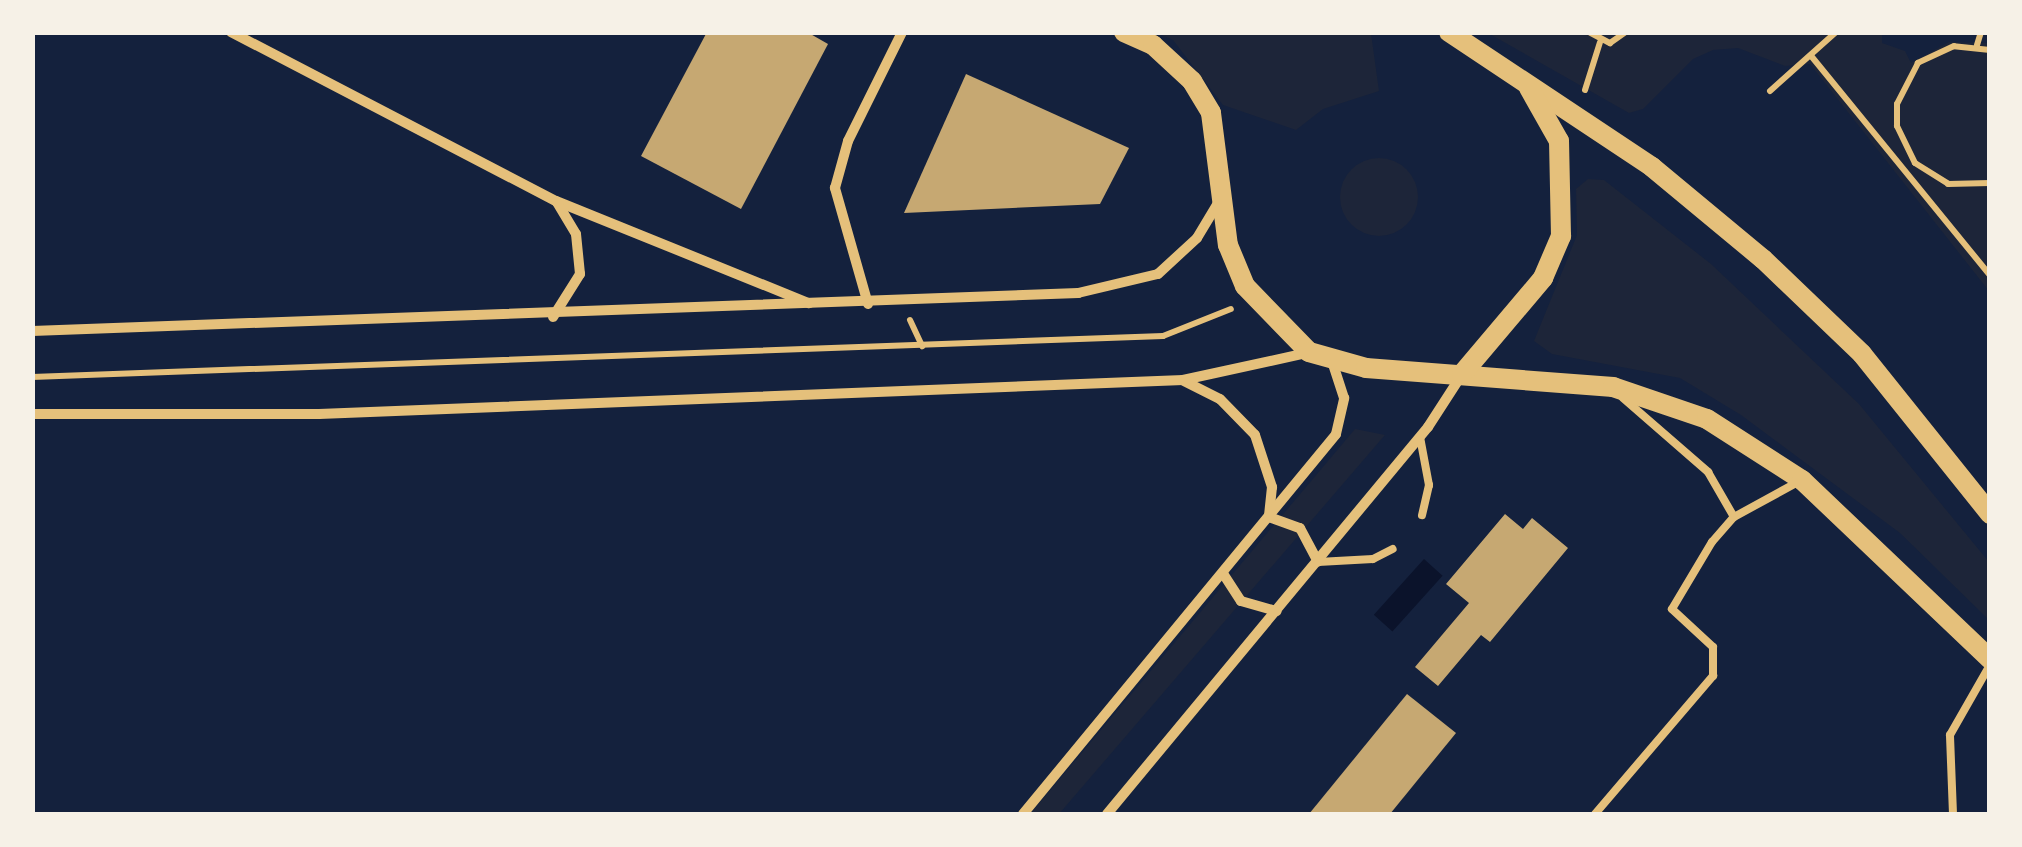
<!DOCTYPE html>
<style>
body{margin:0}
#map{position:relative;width:2022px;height:847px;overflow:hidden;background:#14213d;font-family:"Roboto Condensed",sans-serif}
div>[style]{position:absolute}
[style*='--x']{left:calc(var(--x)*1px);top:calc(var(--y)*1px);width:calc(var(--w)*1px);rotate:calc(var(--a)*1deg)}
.green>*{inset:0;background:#1d2539}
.round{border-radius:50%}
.water>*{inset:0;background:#0b132b;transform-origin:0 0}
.building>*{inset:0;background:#c6a872}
.path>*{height:6px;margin:-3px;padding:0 3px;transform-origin:3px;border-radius:3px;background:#e5c07b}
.service>*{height:8px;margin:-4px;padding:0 4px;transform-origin:4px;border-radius:4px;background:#e5c07b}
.minor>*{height:10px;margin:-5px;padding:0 5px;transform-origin:5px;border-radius:5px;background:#e5c07b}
.secondary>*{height:20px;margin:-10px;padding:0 10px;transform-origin:10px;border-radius:10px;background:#e5c07b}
span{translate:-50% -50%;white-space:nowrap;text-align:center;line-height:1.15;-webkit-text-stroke:8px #f6f1e7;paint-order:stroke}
.frame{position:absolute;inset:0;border:35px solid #f6f1e7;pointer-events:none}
</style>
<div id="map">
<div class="green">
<i style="clip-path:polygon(1157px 33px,1371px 33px,1379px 91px,1323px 109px,1296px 130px,1223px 105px,1173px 40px)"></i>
<i style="clip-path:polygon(1488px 33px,1882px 33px,1882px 43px,1905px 51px,1911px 63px,1949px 42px,1989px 43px,1989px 291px,1810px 64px,1785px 66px,1738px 48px,1713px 50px,1693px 59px,1643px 109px,1629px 113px)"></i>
<i class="round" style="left:1340px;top:158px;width:78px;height:78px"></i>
<i style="clip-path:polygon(1588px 179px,1604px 180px,1711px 264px,1859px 404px,1989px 562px,1989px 620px,1900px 533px,1741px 415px,1680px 378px,1552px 354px,1534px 341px,1577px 235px,1576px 189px)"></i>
<i style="clip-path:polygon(1355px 429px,1385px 435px,1059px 814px,1030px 814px)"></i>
</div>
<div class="water">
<i style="left:1424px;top:559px;width:25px;height:75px;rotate:42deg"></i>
</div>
<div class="building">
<i style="clip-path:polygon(707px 32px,807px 32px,828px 44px,741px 209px,641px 156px)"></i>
<i style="clip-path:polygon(966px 74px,1129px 148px,1100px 204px,904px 213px)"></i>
<i style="clip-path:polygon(1505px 514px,1523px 529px,1532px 518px,1568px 548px,1490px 642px,1481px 635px,1438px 686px,1415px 667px,1469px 603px,1446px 584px)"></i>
<i style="clip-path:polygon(1407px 694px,1456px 733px,1390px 814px,1309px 814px)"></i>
</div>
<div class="path">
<i style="--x:1589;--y:32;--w:24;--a:28"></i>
<i style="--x:1610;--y:43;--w:19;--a:-35"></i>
<i style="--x:1977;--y:45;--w:14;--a:-73"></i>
<i style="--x:1990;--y:50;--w:36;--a:-174"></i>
<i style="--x:1954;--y:46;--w:40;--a:155"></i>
<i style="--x:1918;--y:63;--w:46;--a:117.1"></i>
<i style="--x:1897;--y:104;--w:22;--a:90"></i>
<i style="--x:1897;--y:126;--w:41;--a:64.1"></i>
<i style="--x:1915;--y:163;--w:39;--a:32"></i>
<i style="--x:1948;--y:184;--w:42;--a:-1.4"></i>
<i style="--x:1812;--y:57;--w:281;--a:50.8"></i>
<i style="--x:1585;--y:90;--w:50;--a:-72.6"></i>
<i style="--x:1770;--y:91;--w:89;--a:-41.8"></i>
<i style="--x:910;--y:320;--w:29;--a:65"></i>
<i style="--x:32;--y:377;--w:1132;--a:-2.08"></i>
<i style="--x:1163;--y:336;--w:73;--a:-21.7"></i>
</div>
<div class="service">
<i style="--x:1623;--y:398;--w:113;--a:41"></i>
<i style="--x:1708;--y:472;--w:52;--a:60"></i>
<i style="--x:1420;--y:437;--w:49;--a:79.4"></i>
<i style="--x:1429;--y:485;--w:31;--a:103"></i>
<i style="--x:1318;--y:562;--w:55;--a:-3.1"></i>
<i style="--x:1373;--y:559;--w:22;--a:-27"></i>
<i style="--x:1595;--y:814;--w:182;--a:-49.5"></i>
<i style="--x:1713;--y:676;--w:29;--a:-90"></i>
<i style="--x:1713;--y:647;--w:56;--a:-137.2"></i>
<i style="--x:1672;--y:609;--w:78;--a:-59.2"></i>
<i style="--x:1712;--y:542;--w:33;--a:-49"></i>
<i style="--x:1734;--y:517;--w:73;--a:-28.7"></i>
<i style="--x:1953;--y:814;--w:79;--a:-92.2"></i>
<i style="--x:1950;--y:735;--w:81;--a:-60.3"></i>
</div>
<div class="minor">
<i style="--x:231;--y:32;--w:366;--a:27.5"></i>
<i style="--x:556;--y:201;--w:273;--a:22"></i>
<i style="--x:868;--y:304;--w:121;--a:-105.9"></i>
<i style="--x:835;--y:188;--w:49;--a:-74.5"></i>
<i style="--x:848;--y:141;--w:122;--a:-63.6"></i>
<i style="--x:553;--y:317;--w:51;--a:-57.9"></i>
<i style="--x:580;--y:274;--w:40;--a:-95.7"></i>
<i style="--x:576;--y:234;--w:37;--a:-121"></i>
<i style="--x:32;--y:331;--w:1047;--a:-2.08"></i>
<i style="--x:1078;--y:293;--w:82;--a:-13.4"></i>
<i style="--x:1158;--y:274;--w:53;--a:-42.7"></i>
<i style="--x:1197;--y:238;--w:41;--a:-59"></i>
<i style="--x:1184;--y:381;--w:40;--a:26.6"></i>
<i style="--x:1220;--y:399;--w:50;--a:45.8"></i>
<i style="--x:1255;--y:435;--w:55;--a:71.9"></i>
<i style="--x:1272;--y:487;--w:30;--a:96"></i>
<i style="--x:1269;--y:517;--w:33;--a:20"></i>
<i style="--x:1300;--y:528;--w:38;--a:62"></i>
<i style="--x:32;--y:414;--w:287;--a:0"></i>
<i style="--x:319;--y:414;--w:865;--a:-2.25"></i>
<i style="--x:1183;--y:380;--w:127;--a:-12.3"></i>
<i style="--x:1224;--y:575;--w:31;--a:57"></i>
<i style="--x:1241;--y:601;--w:37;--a:16"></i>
<i style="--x:1023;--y:814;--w:492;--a:-50.5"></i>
<i style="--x:1336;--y:434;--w:37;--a:-77"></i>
<i style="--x:1344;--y:398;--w:38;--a:-108"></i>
<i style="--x:1107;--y:814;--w:503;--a:-50.33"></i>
<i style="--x:1428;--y:427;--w:61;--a:-57.1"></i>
</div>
<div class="secondary">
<i style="--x:1124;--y:32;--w:32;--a:24"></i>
<i style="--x:1153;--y:45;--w:53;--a:42.7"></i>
<i style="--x:1192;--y:81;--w:37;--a:59"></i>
<i style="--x:1211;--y:113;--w:133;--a:82.7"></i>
<i style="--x:1228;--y:245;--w:44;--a:67.5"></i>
<i style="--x:1245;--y:286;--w:92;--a:45.9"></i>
<i style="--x:1309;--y:352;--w:59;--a:15.7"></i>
<i style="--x:1366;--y:368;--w:248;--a:4.4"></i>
<i style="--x:1613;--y:387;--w:99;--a:18.8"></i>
<i style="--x:1707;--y:419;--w:113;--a:32.7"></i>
<i style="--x:1802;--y:480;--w:260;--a:43.6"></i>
<i style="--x:1449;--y:32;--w:244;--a:33.6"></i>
<i style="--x:1652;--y:167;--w:144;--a:39.7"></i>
<i style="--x:1763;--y:259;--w:137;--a:43.8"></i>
<i style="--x:1862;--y:354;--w:205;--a:51.3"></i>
<i style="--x:1462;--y:374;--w:126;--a:-49.8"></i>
<i style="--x:1543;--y:278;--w:46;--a:-66.8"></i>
<i style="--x:1561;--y:236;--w:95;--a:-91.2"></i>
<i style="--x:1559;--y:141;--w:61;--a:-119.5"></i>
</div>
<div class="frame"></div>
</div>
